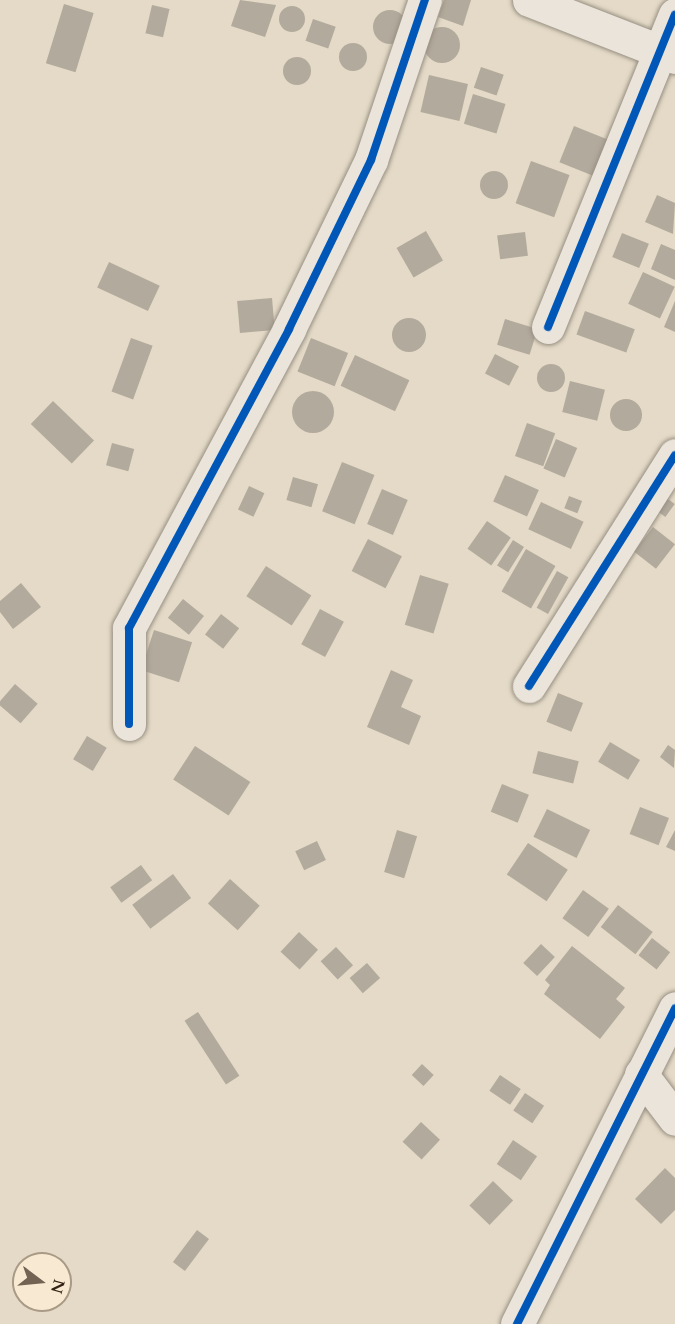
<!DOCTYPE html>
<style>
body{margin:0}
#map{position:relative;width:675px;height:1324px;overflow:hidden;background:#e5dac7;font-family:Cardo,serif}
div>[style]{position:absolute}
[style*='--x']{left:calc(var(--x)*1px);top:calc(var(--y)*1px);width:calc(var(--w)*1px);rotate:calc(var(--a)*1deg)}
.building>*{inset:0;background:#b2aa9c;transform-origin:0 0}
.round{border-radius:50%}
.roads{filter:drop-shadow(0 0 2px #978f82) drop-shadow(0 0 2px #978f82)}
.minor>*{height:33px;margin:-16.5px;padding:0 16.5px;transform-origin:16.5px;border-radius:16.5px;background:#eae4db}
.cycleway>*{height:8px;margin:-4px;padding:0 4px;transform-origin:4px;border-radius:4px;background:#0057b8}
span{translate:-50% -50%;white-space:nowrap;text-align:center;line-height:1.15;-webkit-text-stroke:5px #f7e9d2;paint-order:stroke}
.north{position:absolute;left:12px;top:1252px;width:60px;height:60px;box-sizing:border-box;background:#f7e9d2;border:2px solid #a99a86;border-radius:50%;rotate:106deg;font-size:16px;font-weight:700;line-height:24px;text-align:center;color:#342315}
.north::after{content:'';display:block;margin:auto;width:21px;height:27px;background:#726353;clip-path:polygon(50% 0,100% 100%,50% 72%,0 100%)}
</style>
<div id="map">
<div class="building">
<i style="clip-path:polygon(240px 0,276px 5px,265px 37px,231px 26px)"></i>
<i style="clip-path:polygon(444px 0,471px 0,463px 26px,438px 17px)"></i>
<i style="left:64px;top:4px;width:31px;height:62px;rotate:17deg"></i>
<i style="left:152px;top:5px;width:18px;height:29px;rotate:13deg"></i>
<i class="round" style="left:279px;top:6px;width:26px;height:26px"></i>
<i class="round" style="left:373px;top:10px;width:34px;height:34px"></i>
<i style="left:313px;top:19px;width:24px;height:23px;rotate:19deg"></i>
<i class="round" style="left:424px;top:27px;width:36px;height:36px"></i>
<i class="round" style="left:339px;top:43px;width:28px;height:28px"></i>
<i class="round" style="left:283px;top:57px;width:28px;height:28px"></i>
<i style="left:481px;top:67px;width:24px;height:22px;rotate:19deg"></i>
<i style="left:429px;top:75px;width:40px;height:38px;rotate:13deg"></i>
<i style="left:473px;top:94px;width:34px;height:31px;rotate:17deg"></i>
<i style="left:574px;top:126px;width:45px;height:39px;rotate:22deg"></i>
<i style="left:531px;top:161px;width:41px;height:45px;rotate:20deg"></i>
<i class="round" style="left:480px;top:171px;width:28px;height:28px"></i>
<i style="clip-path:polygon(657px 195px,675px 203px,673px 234px,645px 222px)"></i>
<i style="left:426px;top:231px;width:34px;height:34px;rotate:60deg"></i>
<i style="left:525px;top:232px;width:24px;height:28px;rotate:83deg"></i>
<i style="left:622px;top:233px;width:29px;height:26px;rotate:22deg"></i>
<i style="clip-path:polygon(661px 244px,675px 250px,675px 280px,651px 269px)"></i>
<i style="left:109px;top:262px;width:56px;height:28px;rotate:25deg"></i>
<i style="left:643px;top:272px;width:35px;height:35px;rotate:25deg"></i>
<i style="left:272px;top:298px;width:32px;height:35px;rotate:85deg"></i>
<i style="clip-path:polygon(675px 301px,675px 332px,664px 327px)"></i>
<i style="left:585px;top:311px;width:53px;height:25px;rotate:20deg"></i>
<i class="round" style="left:392px;top:318px;width:34px;height:34px"></i>
<i style="left:505px;top:319px;width:34px;height:27px;rotate:17deg"></i>
<i style="left:131px;top:338px;width:23px;height:57px;rotate:20deg"></i>
<i style="left:311px;top:338px;width:40px;height:36px;rotate:22deg"></i>
<i style="left:495px;top:354px;width:27px;height:22px;rotate:27deg"></i>
<i style="left:355px;top:355px;width:60px;height:34px;rotate:25deg"></i>
<i class="round" style="left:537px;top:364px;width:28px;height:28px"></i>
<i style="left:570px;top:381px;width:36px;height:32px;rotate:14deg"></i>
<i class="round" style="left:292px;top:391px;width:42px;height:42px"></i>
<i class="round" style="left:610px;top:399px;width:32px;height:32px"></i>
<i style="left:53px;top:401px;width:57px;height:32px;rotate:44deg"></i>
<i style="left:527px;top:423px;width:30px;height:35px;rotate:20deg"></i>
<i style="left:556px;top:439px;width:23px;height:32px;rotate:23deg"></i>
<i style="left:112px;top:443px;width:23px;height:23px;rotate:15deg"></i>
<i style="left:342px;top:462px;width:35px;height:53px;rotate:22deg"></i>
<i style="left:505px;top:475px;width:37px;height:29px;rotate:24deg"></i>
<i style="left:293px;top:477px;width:26px;height:24px;rotate:16deg"></i>
<i style="left:249px;top:486px;width:17px;height:26px;rotate:25deg"></i>
<i style="left:382px;top:489px;width:28px;height:38px;rotate:23deg"></i>
<i style="left:661px;top:494px;width:17px;height:16px;rotate:36deg"></i>
<i style="left:569px;top:496px;width:14px;height:13px;rotate:21deg"></i>
<i style="left:541px;top:502px;width:47px;height:30px;rotate:25deg"></i>
<i style="left:487px;top:521px;width:29px;height:34px;rotate:35deg"></i>
<i style="left:653px;top:527px;width:28px;height:31px;rotate:38deg"></i>
<i style="left:368px;top:539px;width:38px;height:36px;rotate:27deg"></i>
<i style="left:513px;top:540px;width:13px;height:30px;rotate:32deg"></i>
<i style="left:526px;top:549px;width:34px;height:49px;rotate:30deg"></i>
<i style="left:266px;top:566px;width:54px;height:36px;rotate:33deg"></i>
<i style="left:557px;top:571px;width:13px;height:42px;rotate:29deg"></i>
<i style="left:420px;top:575px;width:30px;height:52px;rotate:17deg"></i>
<i style="clip-path:polygon(21px 583px,41px 607px,13px 629px,0 612px,0 601px)"></i>
<i style="left:183px;top:599px;width:27px;height:24px;rotate:39deg"></i>
<i style="left:320px;top:609px;width:27px;height:40px;rotate:28deg"></i>
<i style="left:221px;top:614px;width:23px;height:26px;rotate:38deg"></i>
<i style="left:154px;top:630px;width:40px;height:42px;rotate:18deg"></i>
<i style="clip-path:polygon(391px 670px,413px 680px,401px 707px,421px 716px,409px 745px,367px 727px)"></i>
<i style="left:15px;top:684px;width:30px;height:26px;rotate:41deg"></i>
<i style="left:558px;top:693px;width:27px;height:31px;rotate:22deg"></i>
<i style="left:87px;top:736px;width:23px;height:27px;rotate:31deg"></i>
<i style="left:610px;top:742px;width:35px;height:23px;rotate:31deg"></i>
<i style="clip-path:polygon(668px 745px,675px 750px,674px 768px,660px 757px)"></i>
<i style="left:195px;top:746px;width:66px;height:40px;rotate:33deg"></i>
<i style="left:538px;top:751px;width:42px;height:23px;rotate:14deg"></i>
<i style="left:502px;top:784px;width:29px;height:30px;rotate:22deg"></i>
<i style="left:640px;top:807px;width:31px;height:29px;rotate:21deg"></i>
<i style="left:547px;top:809px;width:48px;height:31px;rotate:26deg"></i>
<i style="left:397px;top:830px;width:21px;height:44px;rotate:17deg"></i>
<i style="clip-path:polygon(675px 830px,675px 851px,666px 847px)"></i>
<i style="left:317px;top:841px;width:21px;height:24px;rotate:65deg"></i>
<i style="left:528px;top:843px;width:48px;height:38px;rotate:34deg"></i>
<i style="left:141px;top:865px;width:19px;height:38px;rotate:54deg"></i>
<i style="left:173px;top:874px;width:30px;height:51px;rotate:53deg"></i>
<i style="left:230px;top:879px;width:40px;height:33px;rotate:42deg"></i>
<i style="left:583px;top:890px;width:32px;height:35px;rotate:36deg"></i>
<i style="left:618px;top:905px;width:44px;height:28px;rotate:38deg"></i>
<i style="left:299px;top:932px;width:26px;height:27px;rotate:43deg"></i>
<i style="left:652px;top:938px;width:23px;height:22px;rotate:38deg"></i>
<i style="left:541px;top:944px;width:19px;height:26px;rotate:43deg"></i>
<i style="clip-path:polygon(572px 946px,625px 988px,616px 999px,625px 1007px,600px 1039px,544px 994px,550px 985px,545px 980px)"></i>
<i style="left:336px;top:947px;width:25px;height:21px;rotate:47deg"></i>
<i style="left:367px;top:963px;width:20px;height:23px;rotate:49deg"></i>
<i style="left:198px;top:1012px;width:76px;height:16px;rotate:57deg"></i>
<i style="left:422px;top:1064px;width:16px;height:15px;rotate:43deg"></i>
<i style="left:500px;top:1075px;width:25px;height:19px;rotate:34deg"></i>
<i style="left:525px;top:1093px;width:23px;height:21px;rotate:34deg"></i>
<i style="left:421px;top:1122px;width:26px;height:27px;rotate:43deg"></i>
<i style="left:513px;top:1140px;width:29px;height:29px;rotate:34deg"></i>
<i style="clip-path:polygon(665px 1168px,675px 1178px,675px 1210px,661px 1224px,635px 1199px)"></i>
<i style="left:493px;top:1181px;width:28px;height:34px;rotate:44deg"></i>
<i style="left:197px;top:1230px;width:15px;height:40px;rotate:37deg"></i>
</div>
<div class="roads">
<div class="minor">
<i style="--x:529;--y:0;--w:157;--a:21.3"></i>
<i style="--x:548;--y:327;--w:337;--a:-67.9"></i>
<i style="--x:529;--y:686;--w:273;--a:-57.7"></i>
<i style="--x:129;--y:724;--w:96;--a:-90"></i>
<i style="--x:129;--y:628;--w:339;--a:-61.8"></i>
<i style="--x:289;--y:329;--w:188;--a:-64.1"></i>
<i style="--x:371;--y:160;--w:169;--a:-71.4"></i>
<i style="--x:641;--y:1074;--w:56;--a:52.9"></i>
<i style="--x:517;--y:1324;--w:353;--a:-63.4"></i>
</div>
</div>
<div class="cycleway">
<i style="--x:548;--y:327;--w:337;--a:-67.9"></i>
<i style="--x:529;--y:686;--w:273;--a:-57.7"></i>
<i style="--x:129;--y:724;--w:96;--a:-90"></i>
<i style="--x:129;--y:628;--w:339;--a:-61.8"></i>
<i style="--x:289;--y:329;--w:188;--a:-64.1"></i>
<i style="--x:371;--y:160;--w:169;--a:-71.4"></i>
<i style="--x:517;--y:1324;--w:353;--a:-63.4"></i>
</div>
<div class="north">N</div>
</div>
